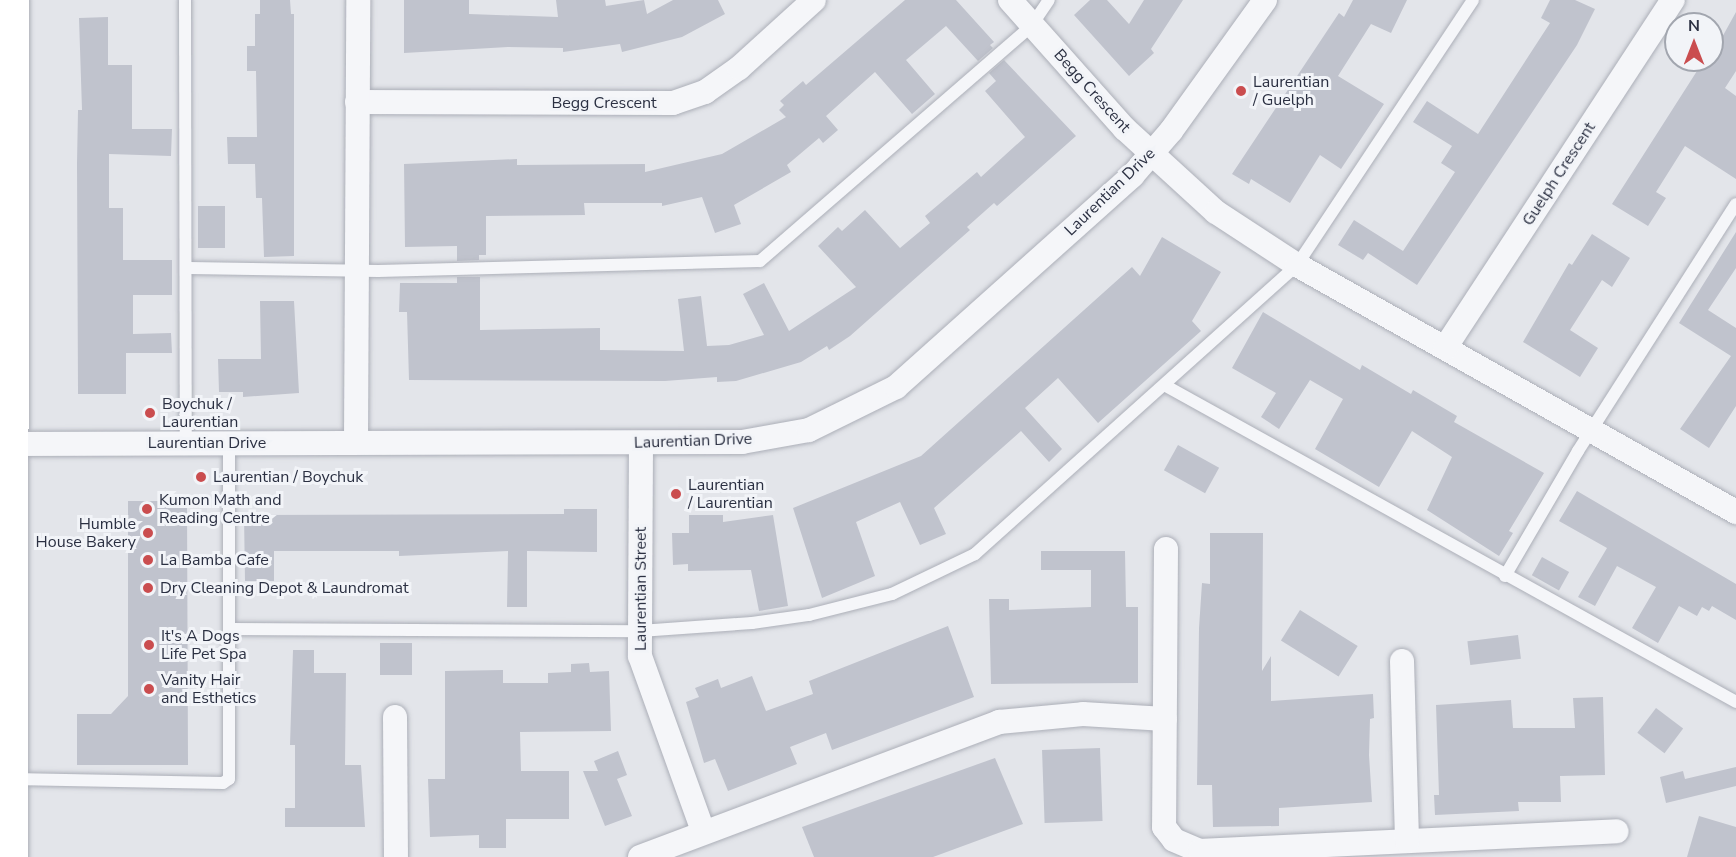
<!DOCTYPE html>
<style>
body{margin:0}
#map{position:relative;width:1736px;height:857px;overflow:hidden;background:#e3e5ea;font-family:"Nunito Sans",sans-serif}
div>[style]{position:absolute}
[style*='--x']{left:calc(var(--x)*1px);top:calc(var(--y)*1px);width:calc(var(--w)*1px);rotate:calc(var(--a)*1deg)}
.building>*{inset:0;background:#c0c3cd;transform-origin:0 0}
.roads{filter:drop-shadow(0 0 2px #acafb8) drop-shadow(0 0 2px #acafb8)}
.lane>*{height:12px;margin:-6px;padding:0 6px;transform-origin:6px;border-radius:6px;background:#f5f6f9}
.street>*{height:24px;margin:-12px;padding:0 12px;transform-origin:12px;border-radius:12px;background:#f5f6f9}
.secondary>*{height:33px;margin:-16.5px;padding:0 16.5px;transform-origin:16.5px;border-radius:16.5px;background:#fff}
.dots>*{width:16px;height:16px;translate:-50% -50%;box-sizing:border-box;border:3px solid #f2f4f8;border-radius:50%}
span{translate:-50% -50%;white-space:nowrap;text-align:center;line-height:1.15;-webkit-text-stroke:6px #f2f4f8;paint-order:stroke}
.poi-label{font-size:16px;color:#2b3042}
.left{translate:0 -50%;text-align:left}
.right{translate:-100% -50%;text-align:right}
.street-label{font-size:16px;color:#2b3042}
.north{position:absolute;left:1664px;top:12px;width:60px;height:60px;box-sizing:border-box;background:#f2f4f8;border:2px solid #a2a6af;border-radius:50%;rotate:0deg;font-size:16px;font-weight:700;line-height:24px;text-align:center;color:#2b3042}
.north::after{content:'';display:block;margin:auto;width:21px;height:27px;background:#ca4d4f;clip-path:polygon(50% 0,100% 100%,50% 72%,0 100%)}
</style>
<div id="map">
<div class="building">
<i style="clip-path:polygon(260px 0,290px 0,291px 14px,294px 14px,294px 256px,264px 257px,262px 198px,256px 198px,255px 164px,228px 164px,227px 137px,257px 137px,256px 71px,247px 71px,247px 46px,255px 46px,255px 14px,260px 14px)"></i>
<i style="clip-path:polygon(404px 0,469px 0,469px 14px,558px 17px,556px 0,605px 0,606px 6px,644px 0,647px 14px,673px 0,718px 0,725px 14px,682px 37px,622px 52px,620px 44px,563px 52px,563px 48px,508px 47px,404px 53px)"></i>
<i style="clip-path:polygon(905px 0,956px 0,994px 42px,990px 45px,993px 48px,978px 61px,946px 26px,906px 60px,935px 94px,912px 114px,875px 72px,826px 116px,838px 130px,823px 143px,819px 138px,787px 165px,791px 172px,734px 205px,741px 224px,715px 233px,702px 197px,662px 206px,662px 203px,584px 203px,585px 215px,486px 216px,486px 255px,479px 255px,479px 260px,457px 261px,457px 246px,405px 247px,404px 164px,517px 159px,517px 165px,645px 164px,645px 172px,722px 154px,786px 117px,779px 110px,784px 105px,780px 101px,803px 81px,806px 85px)"></i>
<i style="clip-path:polygon(1090px 0,1107px 0,1129px 24px,1144px 0,1183px 0,1151px 49px,1154px 53px,1129px 76px,1074px 15px)"></i>
<i style="clip-path:polygon(1353px 0,1407px 0,1391px 33px,1371px 24px,1338px 76px,1384px 104px,1341px 169px,1320px 155px,1290px 203px,1251px 179px,1249px 184px,1232px 174px,1339px 13px,1344px 17px)"></i>
<i style="clip-path:polygon(1550px 0,1575px 0,1595px 9px,1577px 45px,1417px 285px,1368px 253px,1363px 260px,1338px 245px,1354px 220px,1403px 251px,1455px 172px,1441px 163px,1452px 146px,1413px 122px,1427px 101px,1478px 134px,1550px 23px,1541px 18px)"></i>
<i style="clip-path:polygon(1736px 12px,1736px 71px,1725px 88px,1736px 96px,1736px 179px,1685px 146px,1656px 192px,1666px 198px,1648px 226px,1612px 204px,1704px 60px,1712px 60px,1712px 48px,1715px 50px)"></i>
<i style="clip-path:polygon(108px 17px,108px 65px,132px 65px,132px 129px,172px 129px,171px 156px,109px 154px,109px 208px,123px 208px,123px 260px,172px 260px,172px 295px,133px 295px,133px 334px,171px 333px,172px 353px,126px 353px,126px 394px,78px 394px,77px 163px,78px 110px,82px 110px,79px 18px)"></i>
<i style="clip-path:polygon(1004px 60px,1076px 136px,997px 206px,994px 203px,967px 227px,970px 230px,850px 336px,829px 350px,827px 346px,801px 362px,736px 381px,717px 382px,717px 377px,665px 381px,409px 380px,407px 312px,399px 312px,400px 283px,457px 283px,457px 277px,480px 277px,480px 330px,600px 328px,600px 350px,684px 351px,678px 299px,701px 296px,707px 346px,729px 345px,764px 335px,743px 294px,764px 283px,789px 331px,856px 287px,818px 246px,838px 227px,842px 231px,865px 210px,900px 248px,930px 223px,925px 216px,977px 172px,981px 177px,1025px 137px,985px 91px,996px 81px,989px 73px)"></i>
<i style="left:198px;top:206px;width:27px;height:42px"></i>
<i style="clip-path:polygon(1736px 232px,1736px 268px,1708px 310px,1736px 328px,1736px 406px,1709px 448px,1680px 429px,1731px 356px,1679px 323px)"></i>
<i style="clip-path:polygon(1592px 234px,1630px 258px,1612px 287px,1602px 280px,1570px 330px,1598px 348px,1580px 377px,1523px 342px,1569px 263px,1572px 265px)"></i>
<i style="clip-path:polygon(1162px 237px,1221px 272px,1192px 321px,1201px 331px,1098px 423px,1058px 378px,1025px 408px,1062px 449px,1049px 462px,1021px 431px,934px 508px,946px 534px,920px 545px,900px 502px,856px 522px,875px 576px,822px 598px,793px 508px,921px 456px,1132px 267px,1140px 276px)"></i>
<i style="clip-path:polygon(260px 301px,294px 301px,299px 393px,243px 397px,243px 392px,219px 392px,218px 359px,261px 359px)"></i>
<i style="clip-path:polygon(1263px 312px,1360px 370px,1362px 365px,1411px 394px,1413px 390px,1457px 416px,1454px 422px,1544px 473px,1509px 531px,1513px 533px,1499px 556px,1427px 510px,1452px 457px,1412px 431px,1379px 487px,1315px 449px,1343px 399px,1310px 380px,1279px 429px,1261px 417px,1276px 393px,1232px 368px)"></i>
<i style="left:1178px;top:445px;width:47px;height:29px;rotate:29deg"></i>
<i style="clip-path:polygon(1577px 491px,1736px 584px,1736px 620px,1712px 606px,1709px 611px,1702px 607px,1697px 616px,1679px 606px,1658px 643px,1632px 628px,1656px 587px,1617px 566px,1595px 606px,1578px 597px,1607px 548px,1559px 521px)"></i>
<i style="clip-path:polygon(128px 501px,187px 501px,188px 765px,77px 765px,77px 714px,111px 714px,128px 696px)"></i>
<i style="clip-path:polygon(564px 509px,597px 509px,597px 552px,527px 551px,527px 607px,507px 607px,508px 551px,399px 556px,399px 551px,274px 551px,274px 581px,245px 581px,244px 515px,564px 514px)"></i>
<i style="clip-path:polygon(689px 515px,723px 515px,723px 522px,773px 515px,788px 606px,759px 611px,751px 570px,688px 571px,688px 564px,673px 565px,672px 533px,689px 533px)"></i>
<i style="clip-path:polygon(1210px 533px,1263px 533px,1262px 671px,1271px 656px,1271px 701px,1373px 694px,1374px 718px,1370px 719px,1369px 755px,1372px 802px,1279px 808px,1279px 826px,1213px 827px,1212px 785px,1197px 785px,1199px 628px,1202px 583px,1210px 584px)"></i>
<i style="clip-path:polygon(1041px 551px,1125px 551px,1126px 607px,1138px 607px,1138px 683px,991px 684px,989px 599px,1009px 599px,1009px 610px,1091px 607px,1091px 570px,1041px 570px)"></i>
<i style="left:1542px;top:557px;width:31px;height:21px;rotate:29deg"></i>
<i style="left:1300px;top:610px;width:68px;height:36px;rotate:32deg"></i>
<i style="clip-path:polygon(948px 626px,974px 697px,832px 750px,826px 733px,790px 747px,797px 764px,728px 791px,715px 759px,704px 763px,686px 702px,699px 697px,695px 688px,718px 679px,721px 688px,752px 676px,766px 711px,813px 694px,809px 681px)"></i>
<i style="left:1518px;top:635px;width:24px;height:51px;rotate:83deg"></i>
<i style="left:380px;top:643px;width:32px;height:32px"></i>
<i style="clip-path:polygon(293px 650px,314px 650px,314px 673px,346px 673px,345px 765px,361px 765px,365px 827px,285px 827px,285px 808px,295px 808px,295px 745px,290px 745px)"></i>
<i style="clip-path:polygon(589px 663px,590px 672px,609px 671px,611px 731px,520px 732px,521px 771px,569px 771px,569px 819px,506px 819px,506px 848px,479px 848px,479px 835px,430px 837px,428px 779px,445px 779px,445px 671px,503px 670px,503px 683px,548px 683px,548px 673px,571px 672px,571px 664px)"></i>
<i style="clip-path:polygon(1603px 697px,1605px 775px,1560px 776px,1561px 802px,1518px 802px,1519px 811px,1435px 815px,1434px 795px,1439px 795px,1436px 705px,1511px 700px,1513px 728px,1575px 728px,1573px 698px)"></i>
<i style="left:1656px;top:708px;width:34px;height:31px;rotate:37deg"></i>
<i style="left:1100px;top:748px;width:73px;height:58px;rotate:88deg"></i>
<i style="clip-path:polygon(618px 751px,627px 775px,617px 779px,632px 816px,605px 826px,583px 771px,598px 771px,594px 761px)"></i>
<i style="clip-path:polygon(995px 758px,1023px 824px,933px 857px,814px 857px,802px 827px)"></i>
<i style="clip-path:polygon(1736px 767px,1736px 786px,1666px 803px,1660px 777px,1683px 771px,1685px 779px)"></i>
<i style="clip-path:polygon(1699px 816px,1736px 827px,1736px 857px,1687px 857px)"></i>
</div>
<div class="roads">
<div class="lane">
<i style="--x:185;--y:0;--w:443;--a:89.9"></i>
<i style="--x:189;--y:268;--w:189;--a:0.9"></i>
<i style="--x:378;--y:271;--w:382;--a:-1.5"></i>
<i style="--x:760;--y:261;--w:360;--a:-40.9"></i>
<i style="--x:1032;--y:25;--w:30;--a:-56"></i>
<i style="--x:1166;--y:386;--w:652;--a:29"></i>
<i style="--x:1505;--y:576;--w:145;--a:-59.7"></i>
<i style="--x:1578;--y:451;--w:293;--a:-57.4"></i>
<i style="--x:231;--y:629;--w:409;--a:0.3"></i>
<i style="--x:640;--y:631;--w:112;--a:-4.1"></i>
<i style="--x:752;--y:623;--w:58;--a:-8"></i>
<i style="--x:809;--y:615;--w:86;--a:-14.2"></i>
<i style="--x:892;--y:594;--w:92;--a:-25.7"></i>
<i style="--x:975;--y:554;--w:433;--a:-41.9"></i>
<i style="--x:1297;--y:265;--w:318;--a:-56.4"></i>
<i style="--x:13;--y:779;--w:210;--a:1.1"></i>
<i style="--x:223;--y:783;--w:7;--a:-34"></i>
<i style="--x:229;--y:779;--w:336;--a:-90"></i>
</div>
<div class="street">
<i style="--x:1010;--y:0;--w:173;--a:48.3"></i>
<i style="--x:1125;--y:129;--w:123;--a:42.4"></i>
<i style="--x:1216;--y:212;--w:97;--a:33.2"></i>
<i style="--x:1297;--y:265;--w:504;--a:29.36"></i>
<i style="--x:357;--y:102;--w:316;--a:0.2"></i>
<i style="--x:673;--y:103;--w:34;--a:-19"></i>
<i style="--x:705;--y:92;--w:42;--a:-35.2"></i>
<i style="--x:739;--y:68;--w:101;--a:-42.2"></i>
<i style="--x:1445;--y:348;--w:416;--a:-56.8"></i>
<i style="--x:356;--y:442;--w:442;--a:-89.7"></i>
<i style="--x:641;--y:443;--w:213;--a:90.3"></i>
<i style="--x:640;--y:656;--w:186;--a:70.2"></i>
<i style="--x:13;--y:444;--w:729;--a:-0.16"></i>
<i style="--x:742;--y:442;--w:68;--a:-10.2"></i>
<i style="--x:809;--y:430;--w:97;--a:-26.3"></i>
<i style="--x:896;--y:387;--w:317;--a:-41.8"></i>
<i style="--x:1132;--y:176;--w:60;--a:-49.1"></i>
<i style="--x:1171;--y:131;--w:161;--a:-54.3"></i>
<i style="--x:1166;--y:549;--w:278;--a:90.4"></i>
<i style="--x:1164;--y:827;--w:16;--a:52"></i>
<i style="--x:1174;--y:840;--w:28;--a:23"></i>
<i style="--x:1200;--y:851;--w:417;--a:-2.7"></i>
<i style="--x:1402;--y:661;--w:180;--a:88.4"></i>
<i style="--x:395;--y:717;--w:140;--a:89.6"></i>
<i style="--x:640;--y:857;--w:384;--a:-20.6"></i>
<i style="--x:999;--y:722;--w:84;--a:-5.4"></i>
<i style="--x:1083;--y:714;--w:82;--a:3.5"></i>
</div>
<div class="secondary">
<i style="--x:11;--y:857;--w:857;--a:-89.93"></i>
</div>
</div>
<div class="dots">
<i style="left:1241px;top:91px;background:#ca4d4f"></i>
<i style="left:150px;top:413px;background:#ca4d4f"></i>
<i style="left:201px;top:477px;background:#ca4d4f"></i>
<i style="left:676px;top:494px;background:#ca4d4f"></i>
<i style="left:147px;top:509px;background:#ca4d4f"></i>
<i style="left:148px;top:533px;background:#ca4d4f"></i>
<i style="left:148px;top:560px;background:#ca4d4f"></i>
<i style="left:148px;top:588px;background:#ca4d4f"></i>
<i style="left:149px;top:645px;background:#ca4d4f"></i>
<i style="left:149px;top:689px;background:#ca4d4f"></i>
</div>
<div class="poi-label">
<span class="left" style="left:1253px;top:91px">Laurentian<br>/ Guelph</span>
<span class="left" style="left:162px;top:413px">Boychuk /<br>Laurentian</span>
<span class="left" style="left:213px;top:477px">Laurentian / Boychuk</span>
<span class="left" style="left:688px;top:494px">Laurentian<br>/ Laurentian</span>
<span class="left" style="left:159px;top:509px">Kumon Math and<br>Reading Centre</span>
<span class="right" style="left:136px;top:533px">Humble<br>House Bakery</span>
<span class="left" style="left:160px;top:560px">La Bamba Cafe</span>
<span class="left" style="left:160px;top:588px">Dry Cleaning Depot &amp; Laundromat</span>
<span class="left" style="left:161px;top:645px">It's A Dogs<br>Life Pet Spa</span>
<span class="left" style="left:161px;top:689px">Vanity Hair<br>and Esthetics</span>
</div>
<div class="street-label">
<span style="left:1092px;top:91px;rotate:48deg">Begg Crescent</span>
<span style="left:604px;top:103px">Begg Crescent</span>
<span style="left:1559px;top:174px;rotate:-57deg">Guelph Crescent</span>
<span style="left:1110px;top:192px;rotate:-44deg">Laurentian Drive</span>
<span style="left:693px;top:441px;rotate:-2deg">Laurentian Drive</span>
<span style="left:207px;top:443px">Laurentian Drive</span>
<span style="left:641px;top:589px;rotate:-90deg">Laurentian Street</span>
</div>
<div class="north">N</div>
</div>
